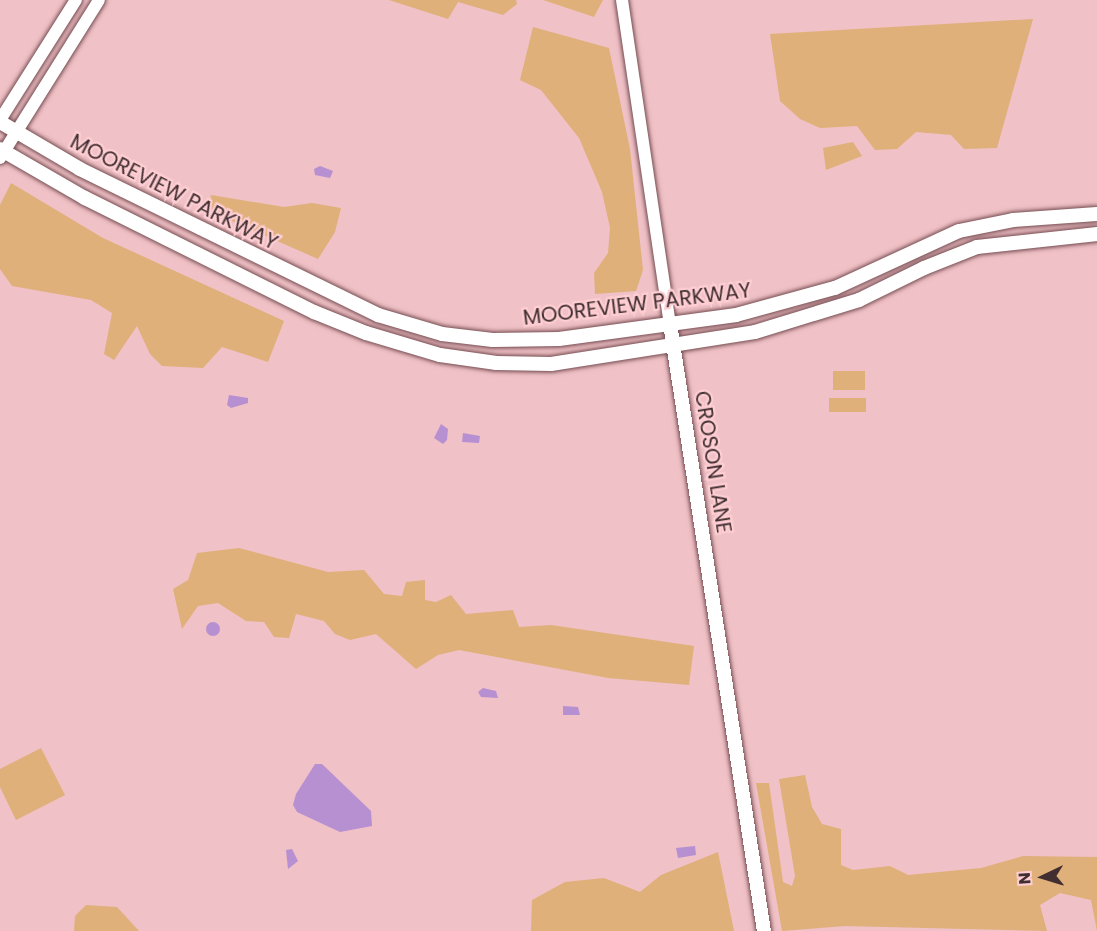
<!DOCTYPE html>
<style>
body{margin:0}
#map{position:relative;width:1097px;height:931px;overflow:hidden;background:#f0c1c6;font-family:Poppins,sans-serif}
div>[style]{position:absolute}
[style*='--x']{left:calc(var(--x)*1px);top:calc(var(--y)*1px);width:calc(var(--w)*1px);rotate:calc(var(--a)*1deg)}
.green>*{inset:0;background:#dfb079;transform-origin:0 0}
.water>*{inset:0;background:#b690d1}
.round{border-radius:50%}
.roads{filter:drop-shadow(0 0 2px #754d52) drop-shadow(0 0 2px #754d52)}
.tertiary>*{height:12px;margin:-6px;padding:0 6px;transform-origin:6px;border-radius:6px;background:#fff}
.secondary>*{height:14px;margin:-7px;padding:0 7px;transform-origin:7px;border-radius:7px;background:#fff}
span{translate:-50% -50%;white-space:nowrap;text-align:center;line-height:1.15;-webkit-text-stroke:4.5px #feced3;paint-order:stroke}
.street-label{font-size:21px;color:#402e30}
.north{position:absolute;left:1013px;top:847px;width:60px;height:60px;-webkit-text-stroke:4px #feced3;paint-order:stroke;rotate:266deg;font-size:16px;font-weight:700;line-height:24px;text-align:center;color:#402e30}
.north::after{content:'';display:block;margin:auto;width:21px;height:27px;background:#402e30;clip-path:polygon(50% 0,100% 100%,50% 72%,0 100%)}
</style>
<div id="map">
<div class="green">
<i style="clip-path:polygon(389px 0,516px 0,517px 4px,503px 15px,458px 2px,448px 19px)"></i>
<i style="clip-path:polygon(543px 0,603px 0,594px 17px)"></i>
<i style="clip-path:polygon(1033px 19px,997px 148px,964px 149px,951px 135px,916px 132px,897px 149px,875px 150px,857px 126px,820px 128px,800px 119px,780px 101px,770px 34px)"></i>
<i style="clip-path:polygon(533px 27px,609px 48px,630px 149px,643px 270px,636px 291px,595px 294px,594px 273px,608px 253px,610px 228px,602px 192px,579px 138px,541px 90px,520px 80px)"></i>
<i style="clip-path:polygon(853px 142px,862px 156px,826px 170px,823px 148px)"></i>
<i style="clip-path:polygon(11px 183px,103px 238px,284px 321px,268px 362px,222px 347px,203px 368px,162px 366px,150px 354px,137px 326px,114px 360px,104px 354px,112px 313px,91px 300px,12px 286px,0 269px,0 205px)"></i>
<i style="clip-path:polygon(211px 195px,284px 207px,312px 203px,341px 208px,335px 232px,318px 259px,207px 210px)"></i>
<i style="left:865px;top:371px;width:19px;height:32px;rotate:90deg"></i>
<i style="left:866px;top:398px;width:14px;height:37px;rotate:90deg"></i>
<i style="clip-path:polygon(239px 548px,328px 572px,364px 570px,384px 594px,402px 596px,406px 582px,425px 580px,425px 600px,436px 602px,451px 595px,466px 614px,513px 610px,519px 627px,551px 625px,694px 646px,689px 685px,608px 678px,459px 650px,438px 655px,416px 669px,376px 634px,350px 640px,335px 634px,324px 621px,296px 614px,289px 638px,274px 637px,264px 622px,246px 621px,218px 603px,198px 606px,182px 629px,173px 589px,188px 580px,197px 553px)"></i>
<i style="clip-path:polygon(41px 748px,65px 795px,16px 820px,0 787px,0 769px)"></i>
<i style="clip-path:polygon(805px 775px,812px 807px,822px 824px,841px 829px,841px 865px,853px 870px,890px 866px,908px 875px,981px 868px,1023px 856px,1097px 857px,1097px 931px,1091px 900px,1060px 893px,1040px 905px,1047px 931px,845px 926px,782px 931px,756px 783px,769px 783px,783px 882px,792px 886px,795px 876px,779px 779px)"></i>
<i style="clip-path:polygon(718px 852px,734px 931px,531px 931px,532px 900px,565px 882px,604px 878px,640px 892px,661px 875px)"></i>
<i style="clip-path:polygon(86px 905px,117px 907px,139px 931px,74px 931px,75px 916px)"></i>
</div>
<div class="water">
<i style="clip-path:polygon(320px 166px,333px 171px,330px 178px,315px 175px,314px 169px)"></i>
<i style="clip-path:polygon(229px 395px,248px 398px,248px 403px,231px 408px,227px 405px)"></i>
<i style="clip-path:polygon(441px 424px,448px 429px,447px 440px,443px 444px,434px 438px)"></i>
<i style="clip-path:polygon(463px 433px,480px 436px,479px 443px,462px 442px)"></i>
<i class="round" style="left:206px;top:622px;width:14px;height:14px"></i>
<i style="clip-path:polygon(483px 688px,496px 691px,498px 698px,481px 697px,478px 692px)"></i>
<i style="clip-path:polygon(563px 706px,578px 707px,580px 715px,563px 715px)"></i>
<i style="clip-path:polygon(315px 764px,322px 764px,371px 811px,372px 826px,340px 832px,297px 812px,293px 805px,296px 794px)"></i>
<i style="clip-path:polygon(695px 846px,696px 855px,678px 858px,676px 848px)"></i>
<i style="clip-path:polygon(292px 849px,298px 861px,288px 869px,286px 850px)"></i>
</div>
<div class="roads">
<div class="tertiary">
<i style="--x:622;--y:0;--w:328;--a:81.6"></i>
<i style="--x:0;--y:120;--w:142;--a:-57.7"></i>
<i style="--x:0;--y:158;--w:186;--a:-57.9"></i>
</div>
<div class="secondary">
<i style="--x:0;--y:122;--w:93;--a:30.4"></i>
<i style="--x:80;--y:169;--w:332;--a:26.1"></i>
<i style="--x:378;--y:315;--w:67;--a:16.5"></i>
<i style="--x:442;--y:334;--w:51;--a:6.7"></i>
<i style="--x:493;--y:340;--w:66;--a:-0.9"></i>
<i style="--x:559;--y:339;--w:179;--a:-7.7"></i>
<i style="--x:736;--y:315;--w:103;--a:-15.3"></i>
<i style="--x:835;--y:288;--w:136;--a:-24.7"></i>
<i style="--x:959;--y:231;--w:55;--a:-11.5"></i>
<i style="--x:1013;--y:220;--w:84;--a:-4.1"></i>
<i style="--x:0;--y:149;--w:98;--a:30"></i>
<i style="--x:85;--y:198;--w:256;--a:26.5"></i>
<i style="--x:314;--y:312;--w:56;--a:22"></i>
<i style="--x:366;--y:333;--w:77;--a:16.6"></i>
<i style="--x:440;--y:355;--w:57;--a:8.1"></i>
<i style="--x:496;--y:363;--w:55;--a:1"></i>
<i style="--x:551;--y:364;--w:206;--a:-8.9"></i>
<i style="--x:755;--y:332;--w:109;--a:-17.1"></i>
<i style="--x:859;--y:300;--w:72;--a:-26.2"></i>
<i style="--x:924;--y:268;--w:57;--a:-21.6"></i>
<i style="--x:977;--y:247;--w:121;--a:-6.2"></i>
<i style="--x:670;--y:324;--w:614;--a:81.2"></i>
</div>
</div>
<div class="street-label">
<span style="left:174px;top:192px;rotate:27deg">MOOREVIEW PARKWAY</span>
<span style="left:637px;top:304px;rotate:-7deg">MOOREVIEW PARKWAY</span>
<span style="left:713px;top:462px;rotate:81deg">CROSON LANE</span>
</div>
<div class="north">N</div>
</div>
